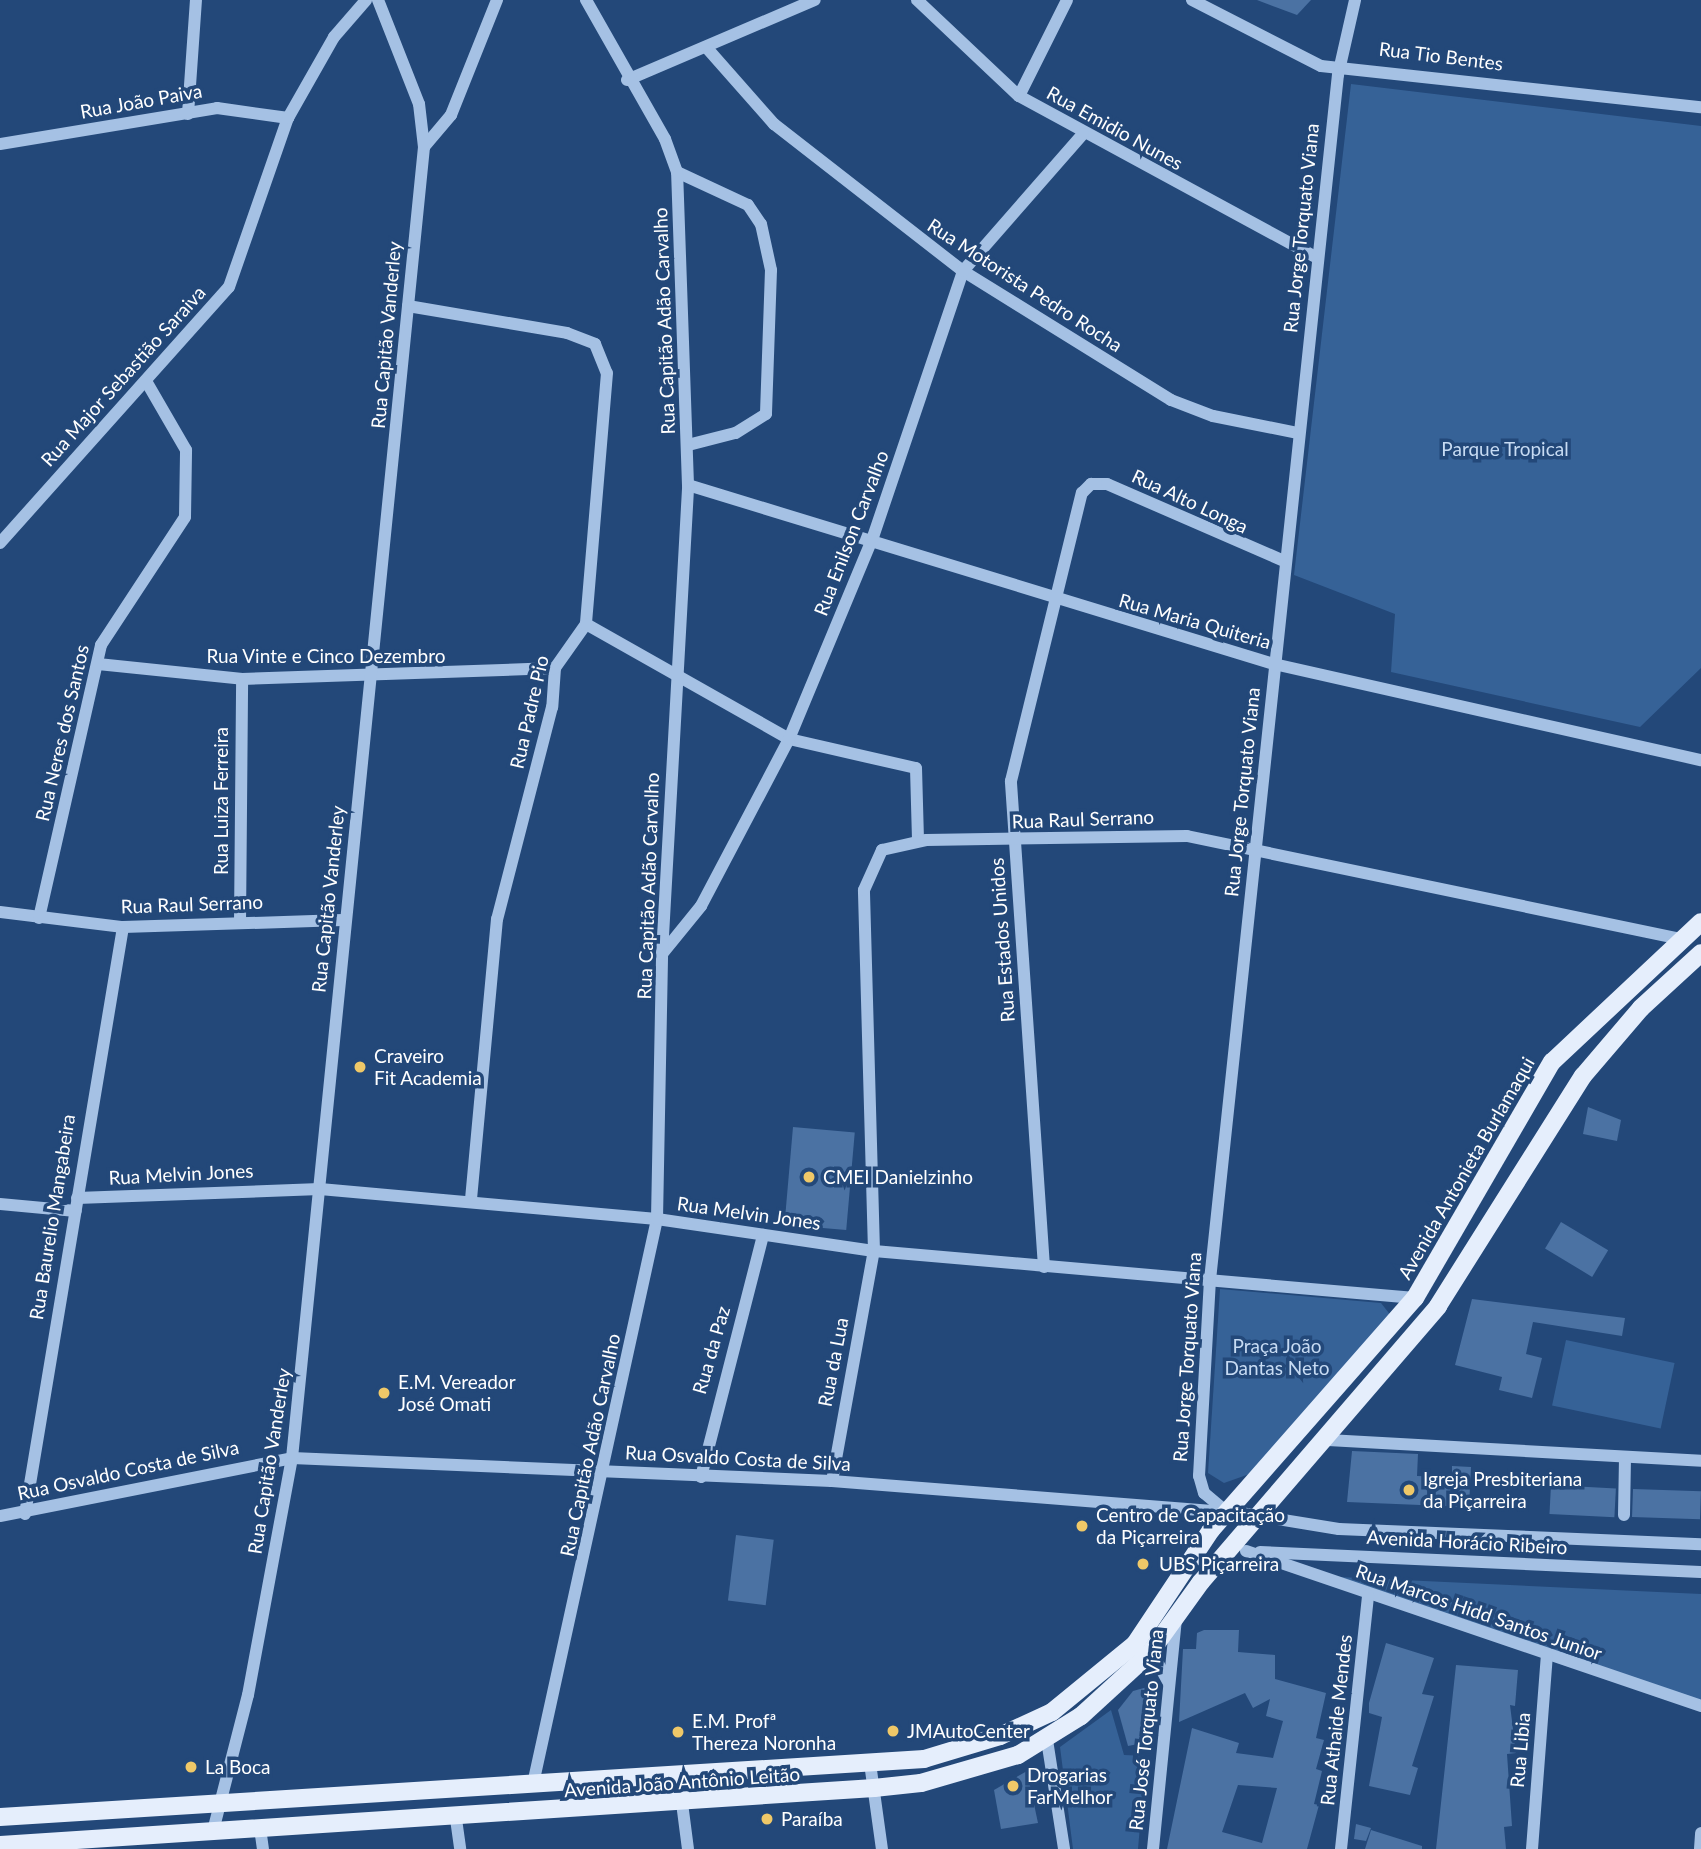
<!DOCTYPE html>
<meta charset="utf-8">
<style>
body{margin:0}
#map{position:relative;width:1701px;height:1849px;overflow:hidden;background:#234879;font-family:Lato,sans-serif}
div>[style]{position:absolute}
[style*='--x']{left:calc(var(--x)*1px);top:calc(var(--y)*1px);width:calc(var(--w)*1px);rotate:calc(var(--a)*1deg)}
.green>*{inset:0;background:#366297;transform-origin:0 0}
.building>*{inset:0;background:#4b72a3;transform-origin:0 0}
.minor>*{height:12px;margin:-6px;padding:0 6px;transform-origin:6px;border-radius:6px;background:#a5c1e4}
.major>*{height:18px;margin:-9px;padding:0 9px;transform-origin:9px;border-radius:9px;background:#e5eefc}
.dots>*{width:19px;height:19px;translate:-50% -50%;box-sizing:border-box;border:4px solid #234879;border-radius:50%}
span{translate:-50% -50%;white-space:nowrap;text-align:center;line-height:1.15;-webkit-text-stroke:7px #234879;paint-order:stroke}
.street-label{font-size:19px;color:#fff}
.park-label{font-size:19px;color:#c7dbf3}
.poi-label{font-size:19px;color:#fff}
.left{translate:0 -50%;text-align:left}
</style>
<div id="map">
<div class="green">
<i style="clip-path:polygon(1351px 84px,1701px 126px,1701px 668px,1640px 727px,1391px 672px,1395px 614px,1294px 575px)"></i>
<i style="clip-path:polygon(1220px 1289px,1381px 1303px,1392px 1317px,1258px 1471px,1224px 1483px,1208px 1473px)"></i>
<i style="left:1566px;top:1340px;width:111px;height:67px;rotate:12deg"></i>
<i style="clip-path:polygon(1338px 1577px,1701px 1594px,1701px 1701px)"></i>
<i style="clip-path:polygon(1111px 1710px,1124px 1755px,1146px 1756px,1138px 1849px,1073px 1849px,1060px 1747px)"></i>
</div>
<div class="building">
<i style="clip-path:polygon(1257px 0,1311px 0,1297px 15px)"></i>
<i style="clip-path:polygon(1588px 1107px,1621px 1120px,1617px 1141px,1583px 1134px)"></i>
<i style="left:793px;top:1127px;width:62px;height:98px;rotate:5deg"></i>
<i style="left:1561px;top:1222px;width:55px;height:31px;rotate:31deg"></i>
<i style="clip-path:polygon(1472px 1299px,1625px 1318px,1622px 1336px,1533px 1322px,1526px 1354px,1542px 1358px,1532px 1398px,1499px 1390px,1502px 1377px,1455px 1365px)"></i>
<i style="clip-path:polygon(1352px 1451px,1418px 1454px,1417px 1476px,1452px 1477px,1452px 1466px,1471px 1467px,1469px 1507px,1347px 1502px)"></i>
<i style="left:1551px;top:1485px;width:65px;height:29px;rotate:3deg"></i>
<i style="left:1633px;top:1489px;width:68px;height:28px;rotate:2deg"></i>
<i style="left:736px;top:1535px;width:38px;height:66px;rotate:7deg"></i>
<i style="clip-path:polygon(evenodd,1204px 1630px,1239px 1630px,1238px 1652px,1275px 1655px,1275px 1679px,1326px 1693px,1316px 1738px,1324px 1740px,1316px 1769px,1322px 1771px,1314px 1804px,1319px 1805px,1307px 1849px,1167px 1849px,1192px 1728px,1239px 1743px,1236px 1753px,1273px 1758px,1283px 1721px,1266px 1716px,1270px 1699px,1253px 1708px,1245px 1693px,1179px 1722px,1183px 1649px,1196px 1649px,1197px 1633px,1204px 1630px,1238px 1785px,1277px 1788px,1262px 1843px,1222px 1832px,1238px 1785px)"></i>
<i style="clip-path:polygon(1386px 1643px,1434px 1658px,1422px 1694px,1434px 1696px,1412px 1766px,1418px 1768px,1410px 1795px,1369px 1786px,1382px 1717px,1369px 1713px,1369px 1703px)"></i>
<i style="clip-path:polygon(1456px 1665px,1518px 1670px,1515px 1706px,1510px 1705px,1516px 1753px,1507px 1754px,1512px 1826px,1504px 1827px,1506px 1849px,1436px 1849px)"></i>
<i style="clip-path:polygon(1151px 1686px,1148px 1742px,1128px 1746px,1118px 1710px,1133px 1691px)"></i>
<i style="clip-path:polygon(1027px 1771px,1038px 1823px,1001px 1829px,994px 1790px)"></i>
<i style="clip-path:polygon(1356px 1824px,1371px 1828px,1366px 1841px,1354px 1839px)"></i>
<i style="clip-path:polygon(1371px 1830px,1422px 1846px,1422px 1849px,1365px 1849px)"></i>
</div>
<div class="minor">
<i style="--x:917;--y:0;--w:140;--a:43.3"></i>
<i style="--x:1019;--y:96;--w:339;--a:28.5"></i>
<i style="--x:1192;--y:0;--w:145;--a:27.1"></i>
<i style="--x:1321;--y:66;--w:382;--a:6.2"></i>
<i style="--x:706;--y:47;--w:103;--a:48.6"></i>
<i style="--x:774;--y:124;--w:239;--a:37.9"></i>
<i style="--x:963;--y:271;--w:245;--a:31.8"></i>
<i style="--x:1171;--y:400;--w:45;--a:20.9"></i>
<i style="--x:1213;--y:416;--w:87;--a:11.3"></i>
<i style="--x:627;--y:80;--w:204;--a:-23.1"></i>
<i style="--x:1019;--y:96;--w:107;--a:-63.4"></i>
<i style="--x:188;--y:114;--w:114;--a:-86"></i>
<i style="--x:0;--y:144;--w:220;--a:-9.4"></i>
<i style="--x:217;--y:108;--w:72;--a:8"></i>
<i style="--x:424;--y:147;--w:42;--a:-49.8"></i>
<i style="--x:451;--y:115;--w:124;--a:-68.2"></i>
<i style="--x:677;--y:172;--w:78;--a:24.9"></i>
<i style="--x:748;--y:205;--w:23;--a:56"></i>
<i style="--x:761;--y:224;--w:47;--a:77.7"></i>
<i style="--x:771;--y:270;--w:144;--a:92"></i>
<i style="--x:766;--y:414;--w:36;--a:148"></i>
<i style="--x:735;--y:433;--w:49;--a:165.7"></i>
<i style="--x:408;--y:306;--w:161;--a:9.6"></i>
<i style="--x:567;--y:333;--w:30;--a:21"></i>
<i style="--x:595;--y:344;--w:31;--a:68"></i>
<i style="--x:607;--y:373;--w:252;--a:94.8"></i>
<i style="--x:586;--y:624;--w:54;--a:125.2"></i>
<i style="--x:555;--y:668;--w:39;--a:94"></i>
<i style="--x:552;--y:707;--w:219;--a:104.5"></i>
<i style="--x:497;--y:919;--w:283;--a:95.3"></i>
<i style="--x:688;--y:485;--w:613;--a:16.99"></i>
<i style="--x:1274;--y:664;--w:438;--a:12.7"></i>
<i style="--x:0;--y:543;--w:343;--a:-48.2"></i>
<i style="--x:229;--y:287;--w:179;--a:-70.8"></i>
<i style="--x:288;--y:118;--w:93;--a:-60.4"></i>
<i style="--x:334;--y:37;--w:49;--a:-49.1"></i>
<i style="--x:586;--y:624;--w:233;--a:29.5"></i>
<i style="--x:789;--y:739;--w:130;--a:12.9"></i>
<i style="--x:916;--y:768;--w:73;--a:88.4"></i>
<i style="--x:98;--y:664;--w:145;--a:5.9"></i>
<i style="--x:242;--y:679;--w:313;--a:-2"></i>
<i style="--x:0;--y:912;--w:124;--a:7"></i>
<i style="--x:123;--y:927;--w:220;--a:-1.8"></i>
<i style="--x:39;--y:918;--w:280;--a:-77.2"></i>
<i style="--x:101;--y:645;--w:153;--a:-56.7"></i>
<i style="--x:185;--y:517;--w:67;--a:-89.1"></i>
<i style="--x:186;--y:450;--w:80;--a:-120.1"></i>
<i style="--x:240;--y:923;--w:244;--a:-89.5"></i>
<i style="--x:662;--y:954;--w:62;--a:-50.9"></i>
<i style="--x:701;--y:906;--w:189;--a:-62.2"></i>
<i style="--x:789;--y:739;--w:219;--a:-67.4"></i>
<i style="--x:873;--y:537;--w:281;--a:-71.3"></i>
<i style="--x:963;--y:271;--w:182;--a:-48.8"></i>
<i style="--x:77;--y:1198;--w:243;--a:-2.1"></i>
<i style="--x:320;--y:1189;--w:338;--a:5.1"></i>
<i style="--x:657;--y:1219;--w:219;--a:8.4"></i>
<i style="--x:874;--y:1251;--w:543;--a:4.97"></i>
<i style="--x:0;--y:1204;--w:76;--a:5.3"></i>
<i style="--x:1044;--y:1267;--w:487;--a:-93.9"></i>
<i style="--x:1011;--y:781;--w:297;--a:-76.2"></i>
<i style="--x:1082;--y:493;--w:13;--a:-45"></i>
<i style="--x:1091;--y:484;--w:16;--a:0"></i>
<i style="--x:1107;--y:484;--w:193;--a:23.5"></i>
<i style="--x:1328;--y:1440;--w:374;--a:3.2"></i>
<i style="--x:701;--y:1477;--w:250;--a:-75.6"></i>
<i style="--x:832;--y:1481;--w:234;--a:-79.7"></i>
<i style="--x:874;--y:1251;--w:361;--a:-91.6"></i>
<i style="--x:864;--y:890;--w:44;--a:-65.8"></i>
<i style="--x:882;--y:850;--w:45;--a:-12.8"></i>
<i style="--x:926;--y:840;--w:261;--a:-0.9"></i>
<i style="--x:1187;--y:836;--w:505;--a:11.78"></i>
<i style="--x:1228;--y:1513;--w:31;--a:-140"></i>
<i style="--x:1204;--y:1493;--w:18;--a:-106"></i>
<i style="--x:1199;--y:1476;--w:196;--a:-86.8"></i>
<i style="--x:1210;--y:1280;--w:1212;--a:-83.94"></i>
<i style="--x:1338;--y:75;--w:77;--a:-77.2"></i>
<i style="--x:25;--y:1514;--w:595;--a:-80.52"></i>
<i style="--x:1624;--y:1515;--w:57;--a:-89"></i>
<i style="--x:0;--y:1516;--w:298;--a:-11.2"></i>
<i style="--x:292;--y:1458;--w:540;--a:2.44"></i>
<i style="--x:832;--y:1481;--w:410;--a:4.5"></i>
<i style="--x:1241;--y:1513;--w:99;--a:9.3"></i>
<i style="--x:1339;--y:1529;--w:362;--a:2.4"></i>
<i style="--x:1246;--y:1551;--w:481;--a:18.8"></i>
<i style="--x:1260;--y:1552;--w:441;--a:2.6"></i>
<i style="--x:1143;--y:1653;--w:13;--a:23"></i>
<i style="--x:1155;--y:1658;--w:29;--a:61"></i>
<i style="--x:1047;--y:1740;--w:110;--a:81.1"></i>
<i style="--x:870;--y:1763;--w:87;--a:82.1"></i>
<i style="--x:533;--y:1784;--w:578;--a:-77.62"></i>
<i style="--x:657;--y:1219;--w:265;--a:-88.9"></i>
<i style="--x:662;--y:954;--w:470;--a:-86.8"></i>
<i style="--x:688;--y:485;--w:313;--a:-92"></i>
<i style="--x:677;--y:172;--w:35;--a:-110"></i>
<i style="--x:665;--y:139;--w:160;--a:-119.6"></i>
<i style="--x:682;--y:1803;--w:46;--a:82.6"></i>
<i style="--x:456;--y:1819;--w:30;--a:82"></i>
<i style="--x:260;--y:1828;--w:21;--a:82"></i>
<i style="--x:213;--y:1831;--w:140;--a:-75.6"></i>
<i style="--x:248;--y:1695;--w:241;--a:-79.5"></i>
<i style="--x:292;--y:1458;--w:1318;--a:-84.25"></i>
<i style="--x:424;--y:147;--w:43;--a:-96.6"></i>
<i style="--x:419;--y:104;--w:112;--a:-111.5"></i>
<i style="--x:1153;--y:1849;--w:231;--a:-84.3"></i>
<i style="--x:1341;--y:1849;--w:255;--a:-83.9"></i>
<i style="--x:1532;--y:1849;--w:195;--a:-85.6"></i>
<i style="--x:1700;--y:1849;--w:16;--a:-86"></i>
</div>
<div class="major">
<i style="--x:0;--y:1817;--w:926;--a:-3.59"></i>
<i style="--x:924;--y:1759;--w:79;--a:-16.8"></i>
<i style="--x:1000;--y:1736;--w:57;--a:-24.8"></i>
<i style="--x:1052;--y:1712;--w:107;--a:-39.3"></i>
<i style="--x:1135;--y:1644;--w:137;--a:-56.3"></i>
<i style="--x:1211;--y:1530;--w:309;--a:-48.7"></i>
<i style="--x:1415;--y:1298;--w:273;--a:-59.9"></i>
<i style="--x:1552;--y:1062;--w:204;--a:-43.2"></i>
<i style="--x:0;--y:1845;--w:876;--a:-3.73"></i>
<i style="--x:874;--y:1788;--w:47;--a:-6.1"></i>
<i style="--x:921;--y:1783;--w:101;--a:-16.1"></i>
<i style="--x:1018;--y:1755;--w:74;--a:-31.8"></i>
<i style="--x:1081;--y:1716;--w:92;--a:-42.4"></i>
<i style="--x:1149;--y:1654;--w:89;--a:-54.2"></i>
<i style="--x:1201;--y:1582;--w:364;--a:-49.3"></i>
<i style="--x:1438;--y:1306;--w:272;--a:-57.8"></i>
<i style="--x:1583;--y:1076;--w:89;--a:-49.5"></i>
<i style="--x:1641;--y:1008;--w:81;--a:-42.5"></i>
</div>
<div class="dots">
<i style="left:360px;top:1067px;background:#efc868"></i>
<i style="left:809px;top:1177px;background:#efc868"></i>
<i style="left:384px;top:1393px;background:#efc868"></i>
<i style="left:1409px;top:1490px;background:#efc868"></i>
<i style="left:1082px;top:1526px;background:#efc868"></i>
<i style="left:1143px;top:1564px;background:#efc868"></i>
<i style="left:893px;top:1731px;background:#efc868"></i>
<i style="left:678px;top:1732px;background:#efc868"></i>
<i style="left:191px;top:1767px;background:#efc868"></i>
<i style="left:1013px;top:1786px;background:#efc868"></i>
<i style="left:767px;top:1819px;background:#efc868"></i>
</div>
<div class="street-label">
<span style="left:1441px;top:56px;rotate:7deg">Rua Tio Bentes</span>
<span style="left:141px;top:101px;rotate:-10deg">Rua João Paiva</span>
<span style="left:1115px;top:128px;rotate:29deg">Rua Emidio Nunes</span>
<span style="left:1301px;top:228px;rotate:-84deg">Rua Jorge Torquato Viana</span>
<span style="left:1025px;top:285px;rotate:33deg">Rua Motorista Pedro Rocha</span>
<span style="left:664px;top:321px;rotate:-92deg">Rua Capitão Adão Carvalho</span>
<span style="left:386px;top:335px;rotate:-85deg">Rua Capitão Vanderley</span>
<span style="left:123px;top:376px;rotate:-48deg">Rua Major Sebastião Saraiva</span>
<span style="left:1190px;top:501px;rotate:25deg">Rua Alto Longa</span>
<span style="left:851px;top:533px;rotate:-69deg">Rua Enilson Carvalho</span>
<span style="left:1195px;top:621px;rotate:16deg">Rua Maria Quiteria</span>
<span style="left:326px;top:656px">Rua Vinte e Cinco Dezembro</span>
<span style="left:529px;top:712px;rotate:-77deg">Rua Padre Pio</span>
<span style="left:62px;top:733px;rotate:-77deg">Rua Neres dos Santos</span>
<span style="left:1242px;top:792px;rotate:-84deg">Rua Jorge Torquato Viana</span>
<span style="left:221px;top:801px;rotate:-90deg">Rua Luiza Ferreira</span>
<span style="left:1083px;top:819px;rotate:-2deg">Rua Raul Serrano</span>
<span style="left:648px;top:886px;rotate:-88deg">Rua Capitão Adão Carvalho</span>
<span style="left:328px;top:899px;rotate:-84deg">Rua Capitão Vanderley</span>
<span style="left:192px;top:904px;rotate:-2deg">Rua Raul Serrano</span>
<span style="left:1002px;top:940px;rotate:-94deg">Rua Estados Unidos</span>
<span style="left:1466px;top:1168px;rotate:-60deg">Avenida Antonieta Burlamaqui</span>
<span style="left:181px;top:1174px;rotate:-3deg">Rua Melvin Jones</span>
<span style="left:749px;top:1213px;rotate:8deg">Rua Melvin Jones</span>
<span style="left:52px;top:1217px;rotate:-81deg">Rua Baurelio Mangabeira</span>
<span style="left:711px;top:1350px;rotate:-74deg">Rua da Paz</span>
<span style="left:1187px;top:1357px;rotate:-86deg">Rua Jorge Torquato Viana</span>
<span style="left:833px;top:1362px;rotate:-79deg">Rua da Lua</span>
<span style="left:590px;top:1445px;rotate:-78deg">Rua Capitão Adão Carvalho</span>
<span style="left:738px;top:1458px;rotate:3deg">Rua Osvaldo Costa de Silva</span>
<span style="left:269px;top:1461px;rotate:-81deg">Rua Capitão Vanderley</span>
<span style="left:128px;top:1470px;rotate:-12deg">Rua Osvaldo Costa de Silva</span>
<span style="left:1467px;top:1542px;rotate:3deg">Avenida Horácio Ribeiro</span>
<span style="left:1479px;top:1612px;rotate:19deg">Rua Marcos Hidd Santos Junior</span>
<span style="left:1336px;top:1720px;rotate:-84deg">Rua Athaide Mendes</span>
<span style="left:1146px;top:1730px;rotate:-84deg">Rua José Torquato Viana</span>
<span style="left:1520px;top:1750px;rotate:-85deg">Rua Libia</span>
<span style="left:682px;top:1782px;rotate:-4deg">Avenida João Antônio Leitão</span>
</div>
<div class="park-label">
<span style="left:1505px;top:449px">Parque Tropical</span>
<span style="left:1277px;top:1357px">Praça João<br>Dantas Neto</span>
</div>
<div class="poi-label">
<span class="left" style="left:374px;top:1067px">Craveiro<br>Fit Academia</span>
<span class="left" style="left:823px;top:1177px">CMEI Danielzinho</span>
<span class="left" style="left:398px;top:1393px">E.M. Vereador<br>José Omati</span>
<span class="left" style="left:1423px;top:1490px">Igreja Presbiteriana<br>da Piçarreira</span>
<span class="left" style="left:1096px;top:1526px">Centro de Capacitação<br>da Piçarreira</span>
<span class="left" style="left:1159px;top:1564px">UBS Piçarreira</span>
<span class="left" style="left:692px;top:1732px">E.M. Profª<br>Thereza Noronha</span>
<span class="left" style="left:907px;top:1731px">JMAutoCenter</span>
<span class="left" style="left:205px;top:1767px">La Boca</span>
<span class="left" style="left:1027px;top:1786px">Drogarias<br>FarMelhor</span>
<span class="left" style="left:781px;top:1819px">Paraíba</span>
</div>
</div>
